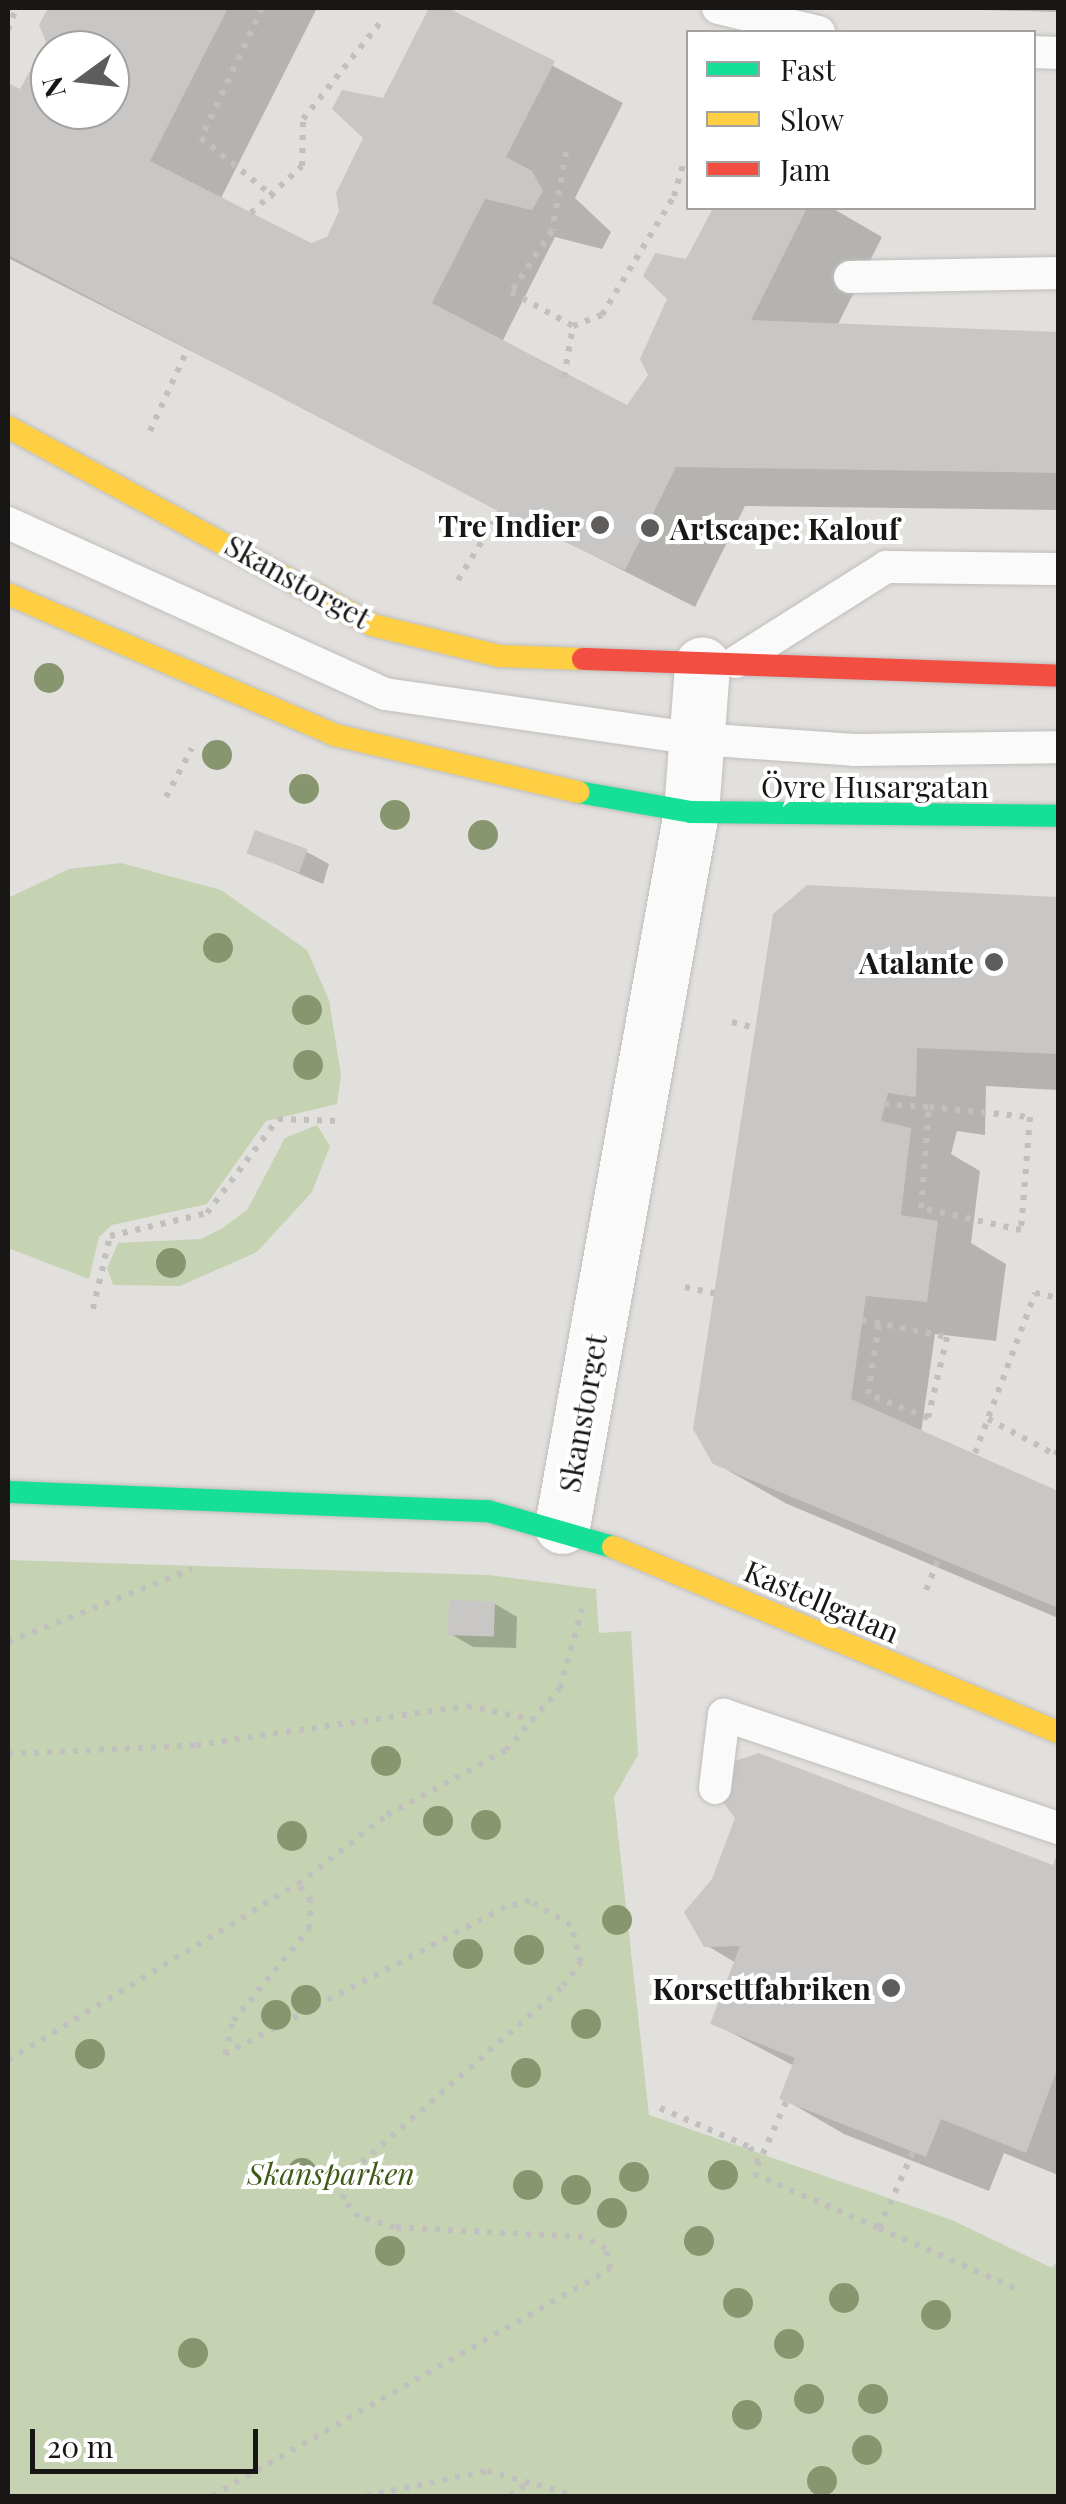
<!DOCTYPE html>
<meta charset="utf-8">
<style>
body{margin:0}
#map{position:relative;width:1066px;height:2504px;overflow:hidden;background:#e2e0dd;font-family:"Playfair Display",serif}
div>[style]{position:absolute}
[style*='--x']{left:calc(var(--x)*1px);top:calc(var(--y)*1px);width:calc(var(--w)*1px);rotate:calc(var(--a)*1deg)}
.green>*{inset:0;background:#c5d3b3}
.shadow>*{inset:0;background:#0003}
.building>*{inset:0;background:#c9c7c6;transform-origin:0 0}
.path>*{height:6px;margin-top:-3px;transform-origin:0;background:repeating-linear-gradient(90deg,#c1c0bf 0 5px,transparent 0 13px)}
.roads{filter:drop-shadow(0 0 2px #c0bebc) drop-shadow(0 0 2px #c0bebc)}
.lane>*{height:32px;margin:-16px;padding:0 16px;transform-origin:16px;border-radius:16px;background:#fbfafa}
.street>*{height:55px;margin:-27.5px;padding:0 27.5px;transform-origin:27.5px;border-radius:27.5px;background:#fbfafa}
.fast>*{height:22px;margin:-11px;padding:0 11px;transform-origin:11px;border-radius:11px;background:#16e098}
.slow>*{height:22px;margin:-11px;padding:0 11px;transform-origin:11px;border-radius:11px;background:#ffcf43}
.jam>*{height:22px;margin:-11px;padding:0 11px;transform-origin:11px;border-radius:11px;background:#f24e42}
.trees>*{width:30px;height:30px;margin:-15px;border-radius:50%;background:#88966f}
.dots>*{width:28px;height:28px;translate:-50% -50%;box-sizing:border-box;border:5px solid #fff;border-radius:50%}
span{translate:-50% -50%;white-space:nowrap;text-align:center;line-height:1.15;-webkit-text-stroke:8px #fff;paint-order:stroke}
.poi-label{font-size:30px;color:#181715;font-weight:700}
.right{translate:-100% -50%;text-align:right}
.left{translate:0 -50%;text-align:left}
.street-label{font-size:30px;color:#181715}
.park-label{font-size:30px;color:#3e5a15;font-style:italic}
.frame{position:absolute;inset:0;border:10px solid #181715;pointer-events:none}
.legend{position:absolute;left:686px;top:30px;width:350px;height:180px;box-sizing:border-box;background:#fff;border:2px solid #a3a2a1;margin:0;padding:12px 18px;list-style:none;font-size:30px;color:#181715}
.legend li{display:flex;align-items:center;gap:20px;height:50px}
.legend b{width:50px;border:2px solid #a3a2a1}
.north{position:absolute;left:30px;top:30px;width:100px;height:100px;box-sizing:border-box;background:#fff;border:2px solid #a3a2a1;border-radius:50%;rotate:255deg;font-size:28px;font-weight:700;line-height:40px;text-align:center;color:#181715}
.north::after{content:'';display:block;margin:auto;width:35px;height:45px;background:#5f5d5b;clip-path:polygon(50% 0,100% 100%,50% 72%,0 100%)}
.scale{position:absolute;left:30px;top:2429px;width:228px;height:45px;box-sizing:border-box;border:5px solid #181715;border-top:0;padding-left:12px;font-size:30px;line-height:35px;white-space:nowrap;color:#181715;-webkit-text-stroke:8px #fff;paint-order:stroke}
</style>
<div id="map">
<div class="green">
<i style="clip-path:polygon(121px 863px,221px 890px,307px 950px,329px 1000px,341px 1075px,337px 1104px,266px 1121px,207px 1204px,112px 1225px,99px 1237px,89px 1279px,8px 1248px,8px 898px,69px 869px)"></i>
<i style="clip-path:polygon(317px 1125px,330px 1146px,312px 1192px,257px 1252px,180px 1286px,113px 1285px,107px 1268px,118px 1243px,201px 1239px,221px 1229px,247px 1210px,285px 1138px)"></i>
<i style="clip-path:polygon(8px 1560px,489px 1575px,596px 1589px,599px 1633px,631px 1631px,638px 1755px,614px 1797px,649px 2115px,952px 2220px,1052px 2268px,1058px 2260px,1058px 2496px,8px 2496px)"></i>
</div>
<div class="shadow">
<i style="clip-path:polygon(evenodd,51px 8px,317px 8px,220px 200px,311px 246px,329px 239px,385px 101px,432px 8px,443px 8px,623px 103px,575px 198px,611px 232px,602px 249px,555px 237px,502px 342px,628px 408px,651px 375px,715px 208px,832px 208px,882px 237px,837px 326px,1058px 335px,1058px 510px,745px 506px,695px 607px,8px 258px,8px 86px,20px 93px,49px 42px,42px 25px,51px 8px,50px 50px,110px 50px,110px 110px,50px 110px,50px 50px)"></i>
<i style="clip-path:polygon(909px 8px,1058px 8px,1058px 12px)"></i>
<i style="clip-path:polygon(307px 852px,329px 864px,323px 884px,250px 853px)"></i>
<i style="clip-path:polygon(808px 887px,1058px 901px,1058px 1090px,986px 1086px,985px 1135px,957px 1131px,951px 1154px,980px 1171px,971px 1243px,1006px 1264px,996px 1341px,935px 1334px,921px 1433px,1058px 1493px,1058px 1618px,785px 1503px,715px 1463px)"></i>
<i style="clip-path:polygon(495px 1604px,517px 1617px,516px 1648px,473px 1647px,451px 1634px)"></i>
<i style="clip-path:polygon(1058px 1857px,1058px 2175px,1004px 2153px,989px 2191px,844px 2134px,782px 2098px,794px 2066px,713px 2023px,736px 1963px,706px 1945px,1054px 1869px)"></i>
</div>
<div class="building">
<i style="clip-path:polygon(evenodd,48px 8px,228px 8px,150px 161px,311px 243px,327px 237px,339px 211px,336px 193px,363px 138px,332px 109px,342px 90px,383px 98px,429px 8px,448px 8px,555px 61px,506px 157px,532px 171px,543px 191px,532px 210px,485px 199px,432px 303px,627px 405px,648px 375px,640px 359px,667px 299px,643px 276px,655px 253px,686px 259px,713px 208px,807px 208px,751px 320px,1058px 332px,1058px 473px,676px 467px,625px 570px,500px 512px,8px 255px,8px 83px,20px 89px,46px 42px,39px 25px,48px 8px,50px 50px,110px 50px,110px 110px,50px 110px,50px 50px)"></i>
<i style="left:255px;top:830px;width:56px;height:25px;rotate:20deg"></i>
<i style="clip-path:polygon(807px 885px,1058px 897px,1058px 1054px,917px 1048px,916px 1097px,888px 1093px,881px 1121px,911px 1128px,901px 1215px,938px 1221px,927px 1302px,866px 1296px,851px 1399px,1058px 1491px,1058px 1608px,713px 1464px,693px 1429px,773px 914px)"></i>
<i style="left:449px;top:1600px;width:46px;height:35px;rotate:2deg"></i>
<i style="clip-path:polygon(759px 1753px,1053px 1865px,1058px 1851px,1058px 2067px,1026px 2153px,941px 2119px,926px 2157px,779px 2099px,795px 2058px,710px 2024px,740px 1946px,704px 1947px,684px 1912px,712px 1879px,735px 1818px,719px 1797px,729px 1763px)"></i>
</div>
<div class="path">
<i style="--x:262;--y:8;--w:144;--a:115.1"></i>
<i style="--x:201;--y:138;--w:94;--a:38.9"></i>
<i style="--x:8;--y:30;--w:23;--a:-70"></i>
<i style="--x:566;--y:152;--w:80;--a:100"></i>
<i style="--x:552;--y:231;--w:73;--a:123.9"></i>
<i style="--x:511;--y:292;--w:71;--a:28.7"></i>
<i style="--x:251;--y:213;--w:69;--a:-42.7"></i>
<i style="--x:302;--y:166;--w:47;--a:-88.8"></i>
<i style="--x:303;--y:119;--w:129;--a:-51.3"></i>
<i style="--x:564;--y:377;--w:52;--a:-80"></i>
<i style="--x:573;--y:326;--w:31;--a:-21"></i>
<i style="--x:602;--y:315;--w:139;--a:-58.8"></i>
<i style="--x:674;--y:196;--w:35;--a:-74"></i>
<i style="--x:150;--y:431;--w:91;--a:-65.4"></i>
<i style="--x:458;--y:580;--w:80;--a:-58.3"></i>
<i style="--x:166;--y:797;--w:55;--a:-62"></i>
<i style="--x:732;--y:1022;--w:24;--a:15"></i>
<i style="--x:884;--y:1104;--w:45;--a:3.8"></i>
<i style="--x:929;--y:1107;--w:101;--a:5.7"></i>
<i style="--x:1030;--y:1117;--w:113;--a:94.6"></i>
<i style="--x:1021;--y:1230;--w:102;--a:-167.6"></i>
<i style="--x:921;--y:1208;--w:101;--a:-85.5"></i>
<i style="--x:685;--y:1287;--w:30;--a:12"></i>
<i style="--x:93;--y:1309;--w:75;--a:-76.9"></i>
<i style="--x:110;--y:1236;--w:100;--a:-13.3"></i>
<i style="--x:207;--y:1213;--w:118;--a:-52.9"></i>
<i style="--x:278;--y:1119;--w:62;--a:1.8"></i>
<i style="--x:862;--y:1320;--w:87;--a:11.3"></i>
<i style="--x:947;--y:1337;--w:83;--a:103.2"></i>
<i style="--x:928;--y:1418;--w:65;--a:-158.2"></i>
<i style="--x:868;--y:1394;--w:71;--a:-81.1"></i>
<i style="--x:988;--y:1419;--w:77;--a:27.9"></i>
<i style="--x:1056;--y:1455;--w:7;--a:-74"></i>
<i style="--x:975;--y:1453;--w:171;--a:-69.4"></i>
<i style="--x:1035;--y:1293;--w:24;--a:12"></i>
<i style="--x:926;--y:1590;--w:35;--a:-68"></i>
<i style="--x:8;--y:1642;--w:198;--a:-21.6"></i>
<i style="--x:8;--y:1754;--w:188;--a:-2.7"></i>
<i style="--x:196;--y:1745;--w:274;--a:-8.2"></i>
<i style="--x:467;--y:1706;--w:69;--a:11.6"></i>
<i style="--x:8;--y:2060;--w:339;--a:-31.3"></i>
<i style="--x:298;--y:1884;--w:113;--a:-37.8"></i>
<i style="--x:387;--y:1815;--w:136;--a:-28.6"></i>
<i style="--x:506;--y:1750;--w:82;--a:-48.9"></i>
<i style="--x:560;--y:1688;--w:82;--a:-74.4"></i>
<i style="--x:786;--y:2102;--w:79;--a:114"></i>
<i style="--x:754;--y:2174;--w:136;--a:23.4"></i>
<i style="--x:879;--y:2228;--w:83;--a:-65.9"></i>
<i style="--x:660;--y:2108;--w:98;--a:23.4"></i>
<i style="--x:750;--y:2147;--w:17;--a:62"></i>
<i style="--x:879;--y:2228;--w:155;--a:23.9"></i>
<i style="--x:212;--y:2496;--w:458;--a:-29.7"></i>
<i style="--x:610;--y:2269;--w:20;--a:-101"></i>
<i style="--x:606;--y:2249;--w:26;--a:-152"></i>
<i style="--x:583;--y:2237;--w:188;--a:-177"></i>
<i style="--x:395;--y:2227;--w:37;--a:-164"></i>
<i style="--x:359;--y:2217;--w:25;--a:-133"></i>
<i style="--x:342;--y:2199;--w:30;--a:-70"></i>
<i style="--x:352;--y:2171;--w:281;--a:-41.2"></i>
<i style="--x:563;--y:1986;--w:30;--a:-53"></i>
<i style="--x:581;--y:1962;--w:38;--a:-105"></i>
<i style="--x:571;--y:1925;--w:48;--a:-149.7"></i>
<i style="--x:530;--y:1901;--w:26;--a:167"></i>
<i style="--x:505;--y:1907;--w:316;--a:152.3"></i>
<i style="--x:225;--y:2054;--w:34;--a:-76"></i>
<i style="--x:233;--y:2021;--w:119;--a:-50.4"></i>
<i style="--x:309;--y:1929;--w:28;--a:-86"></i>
<i style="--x:311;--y:1901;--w:21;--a:-127"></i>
<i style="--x:366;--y:2496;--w:124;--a:-11.7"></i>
<i style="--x:487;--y:2471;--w:92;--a:15.7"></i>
<i style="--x:510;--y:2496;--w:26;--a:-36"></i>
</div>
<div class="roads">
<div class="lane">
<i style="--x:718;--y:8;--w:104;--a:13.4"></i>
<i style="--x:1034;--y:52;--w:24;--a:2"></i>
<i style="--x:850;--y:277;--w:208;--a:-1.1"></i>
<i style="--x:8;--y:523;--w:414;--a:24.4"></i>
<i style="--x:385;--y:694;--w:316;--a:8.2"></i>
<i style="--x:698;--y:739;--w:156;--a:4"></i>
<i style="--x:854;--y:750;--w:204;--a:-0.8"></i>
<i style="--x:736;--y:662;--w:178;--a:-32.3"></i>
<i style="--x:886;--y:567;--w:172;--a:0.7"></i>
<i style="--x:715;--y:1788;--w:74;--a:-83"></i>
<i style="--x:724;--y:1715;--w:353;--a:18.7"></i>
</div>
<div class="street">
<i style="--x:562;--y:1526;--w:726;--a:-79.76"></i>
<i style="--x:691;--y:812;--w:148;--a:-85.7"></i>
</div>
<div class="fast">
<i style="--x:578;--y:792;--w:115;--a:10"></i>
<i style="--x:691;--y:812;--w:367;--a:0.6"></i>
<i style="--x:8;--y:1492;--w:480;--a:2.3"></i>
<i style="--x:488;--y:1511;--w:130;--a:16.1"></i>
</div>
<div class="slow">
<i style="--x:8;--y:427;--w:414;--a:28.5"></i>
<i style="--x:372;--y:625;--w:131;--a:13.7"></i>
<i style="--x:499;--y:656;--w:84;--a:2"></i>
<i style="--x:8;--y:594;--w:356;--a:23.3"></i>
<i style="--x:335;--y:735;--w:250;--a:13.2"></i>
<i style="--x:613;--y:1547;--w:482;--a:22.6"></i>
</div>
<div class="jam">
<i style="--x:583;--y:659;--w:475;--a:2"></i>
</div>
</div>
<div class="trees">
<i style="left:49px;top:678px"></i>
<i style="left:217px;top:755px"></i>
<i style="left:304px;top:789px"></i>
<i style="left:395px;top:815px"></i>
<i style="left:483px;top:835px"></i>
<i style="left:218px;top:948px"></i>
<i style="left:307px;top:1010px"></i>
<i style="left:308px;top:1065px"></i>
<i style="left:171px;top:1263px"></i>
<i style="left:386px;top:1761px"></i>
<i style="left:438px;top:1821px"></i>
<i style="left:486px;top:1825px"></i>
<i style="left:292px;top:1836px"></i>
<i style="left:617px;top:1920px"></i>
<i style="left:529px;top:1950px"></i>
<i style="left:468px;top:1954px"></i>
<i style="left:306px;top:2000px"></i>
<i style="left:276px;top:2015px"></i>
<i style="left:586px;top:2024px"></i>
<i style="left:90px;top:2054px"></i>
<i style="left:526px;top:2073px"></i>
<i style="left:302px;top:2173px"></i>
<i style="left:723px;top:2175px"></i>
<i style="left:634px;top:2177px"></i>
<i style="left:528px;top:2185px"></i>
<i style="left:576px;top:2190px"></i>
<i style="left:612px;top:2213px"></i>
<i style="left:699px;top:2241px"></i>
<i style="left:390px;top:2251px"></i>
<i style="left:844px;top:2298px"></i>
<i style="left:738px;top:2303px"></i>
<i style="left:936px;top:2315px"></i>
<i style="left:789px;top:2344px"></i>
<i style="left:193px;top:2353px"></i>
<i style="left:809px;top:2399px"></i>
<i style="left:873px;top:2399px"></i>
<i style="left:747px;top:2415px"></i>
<i style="left:867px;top:2450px"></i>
<i style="left:822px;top:2481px"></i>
</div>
<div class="dots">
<i style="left:600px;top:525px;background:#5f5d5b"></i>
<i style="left:650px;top:528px;background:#5f5d5b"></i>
<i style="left:994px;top:962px;background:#5f5d5b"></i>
<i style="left:891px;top:1988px;background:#5f5d5b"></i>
</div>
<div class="poi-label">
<span class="right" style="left:580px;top:525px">Tre Indier</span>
<span class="left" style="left:670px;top:528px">Artscape: Kalouf</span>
<span class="right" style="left:974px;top:962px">Atalante</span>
<span class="right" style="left:871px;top:1988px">Korsettfabriken</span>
</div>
<div class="street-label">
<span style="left:298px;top:581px;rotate:29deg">Skanstorget</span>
<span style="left:875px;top:786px">Övre Husargatan</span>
<span style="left:582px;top:1413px;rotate:-80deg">Skanstorget</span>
<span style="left:822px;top:1601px;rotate:23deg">Kastellgatan</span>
</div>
<div class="park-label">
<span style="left:331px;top:2173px">Skansparken</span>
</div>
<div class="frame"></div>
<ul class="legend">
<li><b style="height:12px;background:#16e098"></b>Fast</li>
<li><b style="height:12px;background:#ffcf43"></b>Slow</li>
<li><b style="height:12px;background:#f24e42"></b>Jam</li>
</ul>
<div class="north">N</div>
<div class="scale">20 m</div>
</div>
